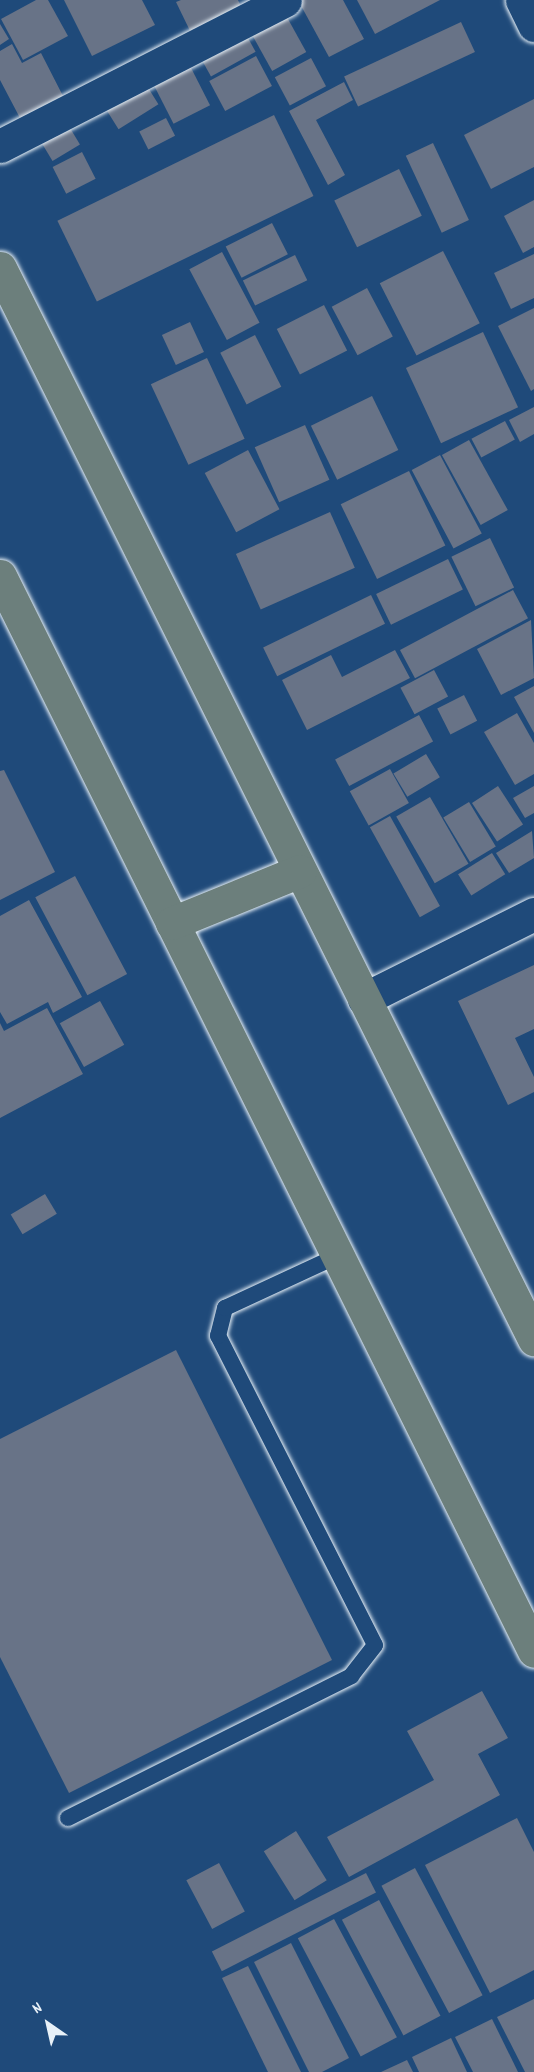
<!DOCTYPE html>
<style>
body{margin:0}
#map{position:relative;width:534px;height:2072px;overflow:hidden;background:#1f4a7a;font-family:Dekko,sans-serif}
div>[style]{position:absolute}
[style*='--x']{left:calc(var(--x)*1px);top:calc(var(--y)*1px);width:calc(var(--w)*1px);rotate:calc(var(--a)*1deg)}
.building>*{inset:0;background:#687387;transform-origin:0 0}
.roads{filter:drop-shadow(0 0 2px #e8f1f8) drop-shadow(0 0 2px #e8f1f8)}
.lane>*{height:16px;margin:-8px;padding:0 8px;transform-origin:8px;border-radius:8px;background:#1f4a7a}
.street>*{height:33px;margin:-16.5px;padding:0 16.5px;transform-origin:16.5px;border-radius:16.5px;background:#1f4a7a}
.primary>*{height:33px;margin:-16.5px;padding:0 16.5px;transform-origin:16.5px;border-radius:16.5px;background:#6c7f7c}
span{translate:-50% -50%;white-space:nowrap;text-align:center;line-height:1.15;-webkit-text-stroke:6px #1f4a7a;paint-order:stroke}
.north{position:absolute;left:18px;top:1994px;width:60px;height:60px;-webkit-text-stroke:4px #1f4a7a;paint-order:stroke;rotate:326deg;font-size:16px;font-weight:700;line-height:24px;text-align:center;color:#e8f1f8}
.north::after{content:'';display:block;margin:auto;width:21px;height:27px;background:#e8f1f8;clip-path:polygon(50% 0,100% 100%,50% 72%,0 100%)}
</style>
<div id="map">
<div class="building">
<i style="clip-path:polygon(36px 0,48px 0,68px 36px,23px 60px,1px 19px)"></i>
<i style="clip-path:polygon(64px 0,142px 0,155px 25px,92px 56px)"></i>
<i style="clip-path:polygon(181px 0,238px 0,243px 11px,193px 37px,176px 2px)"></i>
<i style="clip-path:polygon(303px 0,343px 0,364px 39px,329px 57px,299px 2px)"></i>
<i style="clip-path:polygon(357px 0,440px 0,375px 34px)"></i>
<i style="left:283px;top:10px;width:48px;height:39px;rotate:61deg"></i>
<i style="left:461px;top:22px;width:33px;height:129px;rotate:65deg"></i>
<i style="clip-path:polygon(0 24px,9px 39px,0 45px)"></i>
<i style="left:243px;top:29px;width:26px;height:51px;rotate:61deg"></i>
<i style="clip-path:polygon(12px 44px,22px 63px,41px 53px,63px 96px,20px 118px,0 80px,0 51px)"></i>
<i style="left:256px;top:56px;width:34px;height:53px;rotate:62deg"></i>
<i style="left:186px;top:58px;width:53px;height:41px;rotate:63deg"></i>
<i style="left:311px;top:58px;width:32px;height:41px;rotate:62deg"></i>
<i style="left:142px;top:78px;width:31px;height:47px;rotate:58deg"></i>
<i style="clip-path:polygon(344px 82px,353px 100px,316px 120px,345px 175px,328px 185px,289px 111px)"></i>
<i style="clip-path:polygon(534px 99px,534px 167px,491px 189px,464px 135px)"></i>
<i style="left:274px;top:115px;width:90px;height:241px;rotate:64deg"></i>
<i style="left:64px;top:118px;width:31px;height:32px;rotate:59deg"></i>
<i style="left:166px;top:118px;width:20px;height:30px;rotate:63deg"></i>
<i style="left:433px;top:143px;width:85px;height:30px;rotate:65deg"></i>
<i style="left:82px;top:152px;width:30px;height:33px;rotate:63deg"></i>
<i style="left:399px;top:169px;width:52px;height:72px;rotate:64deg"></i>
<i style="clip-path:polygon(534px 200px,534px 247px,523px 253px,504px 216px)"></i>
<i style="left:272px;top:223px;width:35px;height:52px;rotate:63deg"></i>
<i style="left:443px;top:251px;width:81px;height:71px;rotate:63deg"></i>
<i style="left:222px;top:252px;width:80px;height:37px;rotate:62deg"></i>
<i style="clip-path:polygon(534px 254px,534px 298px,511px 309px,494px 273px)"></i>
<i style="left:295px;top:255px;width:28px;height:58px;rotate:64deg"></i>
<i style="left:367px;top:288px;width:55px;height:40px;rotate:62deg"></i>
<i style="left:324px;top:305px;width:51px;height:53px;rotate:63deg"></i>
<i style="clip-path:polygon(534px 308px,534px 389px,531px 391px,498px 326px)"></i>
<i style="left:190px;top:322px;width:33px;height:31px;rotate:65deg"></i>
<i style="left:483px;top:332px;width:83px;height:85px;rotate:65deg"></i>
<i style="left:255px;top:335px;width:58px;height:39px;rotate:63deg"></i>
<i style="left:207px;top:358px;width:89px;height:62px;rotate:65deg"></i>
<i style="left:372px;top:396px;width:60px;height:68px;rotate:64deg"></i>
<i style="clip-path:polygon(534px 407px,534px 434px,520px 442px,509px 420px)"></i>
<i style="left:505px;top:421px;width:21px;height:38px;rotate:62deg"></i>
<i style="left:305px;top:425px;width:60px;height:55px;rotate:66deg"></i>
<i style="left:469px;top:440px;width:80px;height:31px;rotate:61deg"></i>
<i style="left:248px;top:450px;width:67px;height:49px;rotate:62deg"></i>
<i style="left:440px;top:455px;width:89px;height:32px;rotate:62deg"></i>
<i style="left:409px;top:471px;width:83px;height:76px;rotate:64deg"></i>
<i style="left:330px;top:512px;width:61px;height:103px;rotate:66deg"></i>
<i style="left:490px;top:538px;width:55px;height:43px;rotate:64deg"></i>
<i style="left:448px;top:559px;width:34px;height:80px;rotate:64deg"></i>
<i style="left:513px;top:590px;width:32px;height:128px;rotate:62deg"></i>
<i style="left:371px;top:595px;width:32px;height:120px;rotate:64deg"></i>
<i style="clip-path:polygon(531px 620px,534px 678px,501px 695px,477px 649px)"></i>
<i style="clip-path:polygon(395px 650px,410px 678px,307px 730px,282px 680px,331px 655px,342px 677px)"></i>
<i style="left:434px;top:670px;width:30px;height:38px;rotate:62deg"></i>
<i style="clip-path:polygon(534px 686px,534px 733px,514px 697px)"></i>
<i style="left:464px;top:695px;width:29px;height:30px;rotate:63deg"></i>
<i style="clip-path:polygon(517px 713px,534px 743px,534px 774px,515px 785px,484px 732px)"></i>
<i style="left:419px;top:715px;width:30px;height:95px;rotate:62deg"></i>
<i style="left:426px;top:754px;width:27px;height:38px;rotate:59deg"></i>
<i style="left:390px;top:769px;width:39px;height:46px;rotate:61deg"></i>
<i style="clip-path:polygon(4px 770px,55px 872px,0 900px,0 771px)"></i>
<i style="left:498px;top:786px;width:46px;height:31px;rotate:57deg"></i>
<i style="clip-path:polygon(534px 786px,534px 813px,525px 818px,513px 798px)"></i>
<i style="left:430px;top:797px;width:77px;height:39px;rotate:60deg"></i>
<i style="left:469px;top:802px;width:52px;height:30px;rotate:59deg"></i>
<i style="left:390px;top:816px;width:103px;height:23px;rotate:61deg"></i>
<i style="clip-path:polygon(532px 831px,534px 858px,509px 873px,496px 853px)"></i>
<i style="left:492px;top:853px;width:25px;height:40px;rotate:58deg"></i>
<i style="left:75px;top:876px;width:111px;height:45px;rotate:62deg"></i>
<i style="clip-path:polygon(29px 900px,82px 997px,53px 1013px,48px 1002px,7px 1024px,0 1012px,0 916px)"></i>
<i style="clip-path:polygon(534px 965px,534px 1029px,515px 1038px,534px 1077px,534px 1092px,508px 1105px,458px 1001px)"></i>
<i style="left:100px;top:1001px;width:50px;height:46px;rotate:61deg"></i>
<i style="clip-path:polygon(47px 1008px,83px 1074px,0 1118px,0 1023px,4px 1031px)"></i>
<i style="left:45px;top:1194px;width:23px;height:40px;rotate:59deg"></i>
<i style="clip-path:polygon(176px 1350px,332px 1660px,69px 1793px,0 1657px,0 1439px)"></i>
<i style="clip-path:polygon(482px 1691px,508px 1738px,478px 1754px,500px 1795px,349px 1877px,327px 1837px,434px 1780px,407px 1731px)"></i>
<i style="clip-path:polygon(517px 1818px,534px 1852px,534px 1970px,490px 1993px,425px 1865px)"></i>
<i style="left:296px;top:1831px;width:58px;height:38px;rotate:58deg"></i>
<i style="left:219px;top:1863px;width:55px;height:37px;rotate:62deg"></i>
<i style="left:415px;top:1868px;width:144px;height:38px;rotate:62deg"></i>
<i style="left:366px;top:1873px;width:22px;height:173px;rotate:63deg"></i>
<i style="left:379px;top:1900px;width:131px;height:42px;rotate:62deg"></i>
<i style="left:334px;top:1919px;width:134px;height:41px;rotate:62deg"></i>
<i style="clip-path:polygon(291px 1943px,349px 2058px,322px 2072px,309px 2072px,254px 1962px)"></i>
<i style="clip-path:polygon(248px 1966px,301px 2072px,268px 2072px,222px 1978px)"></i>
<i style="clip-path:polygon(534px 1999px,534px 2072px,525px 2072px,497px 2017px)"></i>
<i style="clip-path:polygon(492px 2019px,518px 2072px,473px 2072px,455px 2037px)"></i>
<i style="clip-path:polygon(451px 2038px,467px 2072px,419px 2072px,412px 2057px)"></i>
<i style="clip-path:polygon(407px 2060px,413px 2072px,381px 2072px)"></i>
</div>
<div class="roads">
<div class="lane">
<i style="--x:68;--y:1818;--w:317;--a:-26.6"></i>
<i style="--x:351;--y:1676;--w:39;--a:-52"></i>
<i style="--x:375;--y:1645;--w:347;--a:-116.9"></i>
<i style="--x:218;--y:1336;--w:29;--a:-76"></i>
<i style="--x:225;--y:1308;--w:123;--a:-24.9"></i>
</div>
<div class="street">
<i style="--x:522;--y:0;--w:28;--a:64"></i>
<i style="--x:0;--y:146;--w:320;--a:-27.1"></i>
<i style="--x:364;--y:999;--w:190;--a:-26.6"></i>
</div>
<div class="primary">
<i style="--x:0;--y:268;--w:1197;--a:63.5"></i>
<i style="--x:0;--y:576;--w:1200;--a:63.58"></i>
<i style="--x:172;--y:923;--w:138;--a:-22.1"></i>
</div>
</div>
<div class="north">N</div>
</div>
